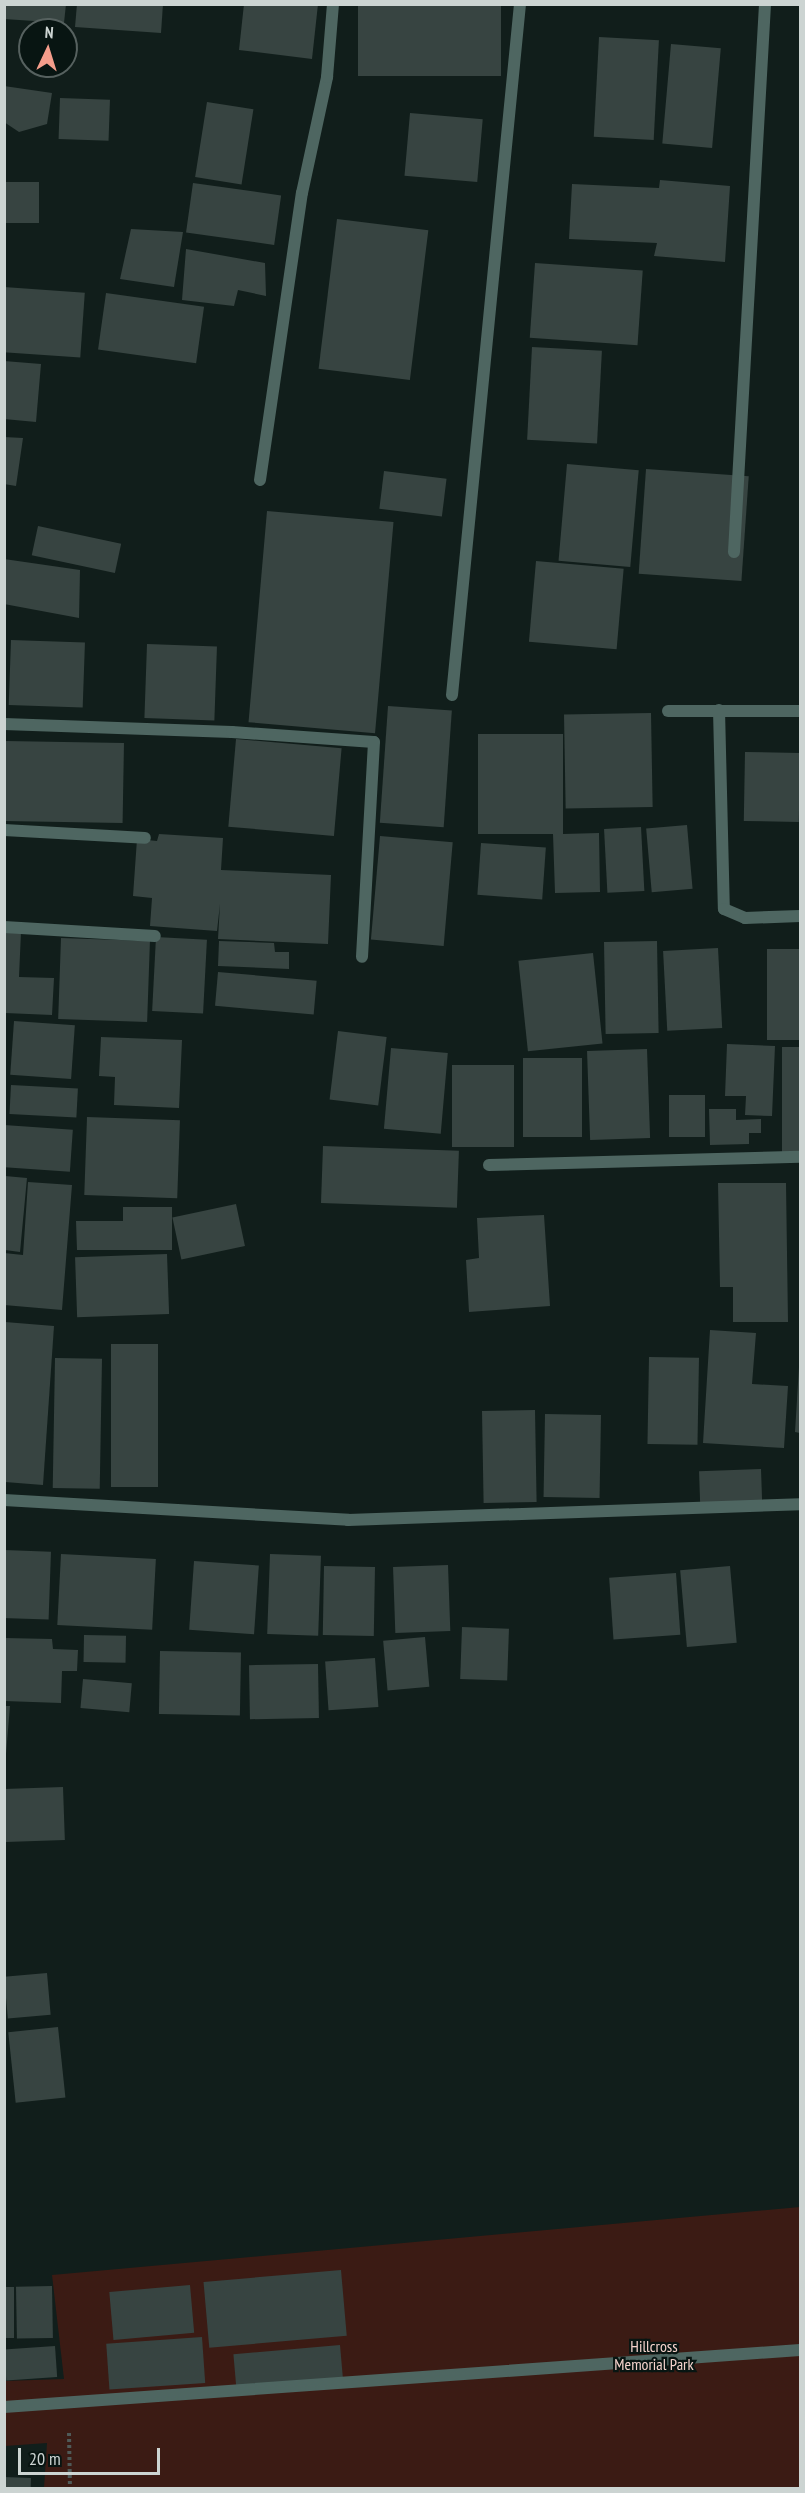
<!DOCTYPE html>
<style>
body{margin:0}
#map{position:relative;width:805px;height:2493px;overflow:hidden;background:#111e1b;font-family:"PT Sans Narrow",sans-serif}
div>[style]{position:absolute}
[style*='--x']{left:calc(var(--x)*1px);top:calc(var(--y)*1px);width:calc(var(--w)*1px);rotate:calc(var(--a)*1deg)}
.green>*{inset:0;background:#3b1b14}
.building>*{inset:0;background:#374441;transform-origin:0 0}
.path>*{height:4px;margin-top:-2px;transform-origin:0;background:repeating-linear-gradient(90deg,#4f5a58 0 3px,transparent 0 6px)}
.service>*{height:12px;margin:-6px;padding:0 6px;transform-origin:6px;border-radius:6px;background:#4e6661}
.minor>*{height:12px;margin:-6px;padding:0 6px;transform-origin:6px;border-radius:6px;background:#4e6661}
span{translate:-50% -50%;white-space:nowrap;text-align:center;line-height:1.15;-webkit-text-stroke:4.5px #081512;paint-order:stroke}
.park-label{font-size:16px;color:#f5d3cc}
.frame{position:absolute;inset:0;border:6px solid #ccd4d2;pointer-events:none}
.north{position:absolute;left:18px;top:18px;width:60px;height:60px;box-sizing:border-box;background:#081512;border:2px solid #56615f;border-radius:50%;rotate:4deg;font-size:16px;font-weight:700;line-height:24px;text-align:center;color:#ccd4d2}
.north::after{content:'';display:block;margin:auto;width:21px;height:27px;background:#f49d8b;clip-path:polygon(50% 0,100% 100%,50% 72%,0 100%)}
.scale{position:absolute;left:18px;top:2448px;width:142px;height:27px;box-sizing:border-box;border:3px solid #ccd4d2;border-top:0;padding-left:8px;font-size:18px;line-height:21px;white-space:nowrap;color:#ccd4d2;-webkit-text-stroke:4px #081512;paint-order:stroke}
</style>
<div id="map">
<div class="green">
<i style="clip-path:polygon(800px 2207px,800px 2488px,44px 2488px,47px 2443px,5px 2446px,5px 2381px,64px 2379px,52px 2275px)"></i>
</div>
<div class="building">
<i style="clip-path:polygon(4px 4px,66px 4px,64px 23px,4px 19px)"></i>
<i style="clip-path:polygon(77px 4px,163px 4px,161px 33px,75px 27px)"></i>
<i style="clip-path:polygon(244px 4px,318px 4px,312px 59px,239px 50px)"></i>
<i style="left:358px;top:4px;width:143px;height:72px"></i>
<i style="left:599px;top:37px;width:60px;height:100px;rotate:3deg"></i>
<i style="left:671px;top:44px;width:50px;height:100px;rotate:5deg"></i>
<i style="clip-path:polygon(4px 86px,52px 93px,47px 124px,19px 132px,4px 122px)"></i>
<i style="left:60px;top:98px;width:50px;height:41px;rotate:2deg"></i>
<i style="left:207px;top:102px;width:47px;height:76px;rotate:9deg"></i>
<i style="left:410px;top:113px;width:73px;height:63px;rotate:5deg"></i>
<i style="clip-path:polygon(660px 180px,730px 186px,725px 262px,654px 256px,657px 243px,569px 239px,572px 184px,659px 188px)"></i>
<i style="left:4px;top:182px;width:35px;height:41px"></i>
<i style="left:193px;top:183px;width:89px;height:50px;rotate:8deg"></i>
<i style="left:337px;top:219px;width:92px;height:151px;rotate:7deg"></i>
<i style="clip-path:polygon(131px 229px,183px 232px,174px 287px,120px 279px)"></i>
<i style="clip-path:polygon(186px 249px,265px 263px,266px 296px,238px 290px,234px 306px,182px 300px)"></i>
<i style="left:535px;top:263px;width:108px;height:75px;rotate:4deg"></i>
<i style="left:4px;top:287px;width:81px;height:65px;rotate:4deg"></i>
<i style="left:106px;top:293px;width:99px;height:57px;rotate:8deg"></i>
<i style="left:532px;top:347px;width:70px;height:93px;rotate:3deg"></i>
<i style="clip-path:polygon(4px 361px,41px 364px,36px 422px,4px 419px)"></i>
<i style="clip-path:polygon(4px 437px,23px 438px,16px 486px,4px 484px)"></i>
<i style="left:567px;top:464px;width:72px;height:97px;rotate:5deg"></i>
<i style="left:646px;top:469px;width:103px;height:105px;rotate:4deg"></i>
<i style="left:384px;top:471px;width:63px;height:38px;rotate:7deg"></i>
<i style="left:267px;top:511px;width:127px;height:212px;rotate:5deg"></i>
<i style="left:38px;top:526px;width:85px;height:30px;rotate:12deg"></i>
<i style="clip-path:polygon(4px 559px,80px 570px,79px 618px,4px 604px)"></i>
<i style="left:536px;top:561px;width:88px;height:81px;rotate:5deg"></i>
<i style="left:11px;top:640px;width:74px;height:65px;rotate:2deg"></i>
<i style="left:147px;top:644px;width:70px;height:74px;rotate:2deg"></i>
<i style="left:388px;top:706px;width:64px;height:117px;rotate:4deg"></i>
<i style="left:651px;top:713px;width:94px;height:87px;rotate:89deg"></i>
<i style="clip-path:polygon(478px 734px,563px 734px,563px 834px,599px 833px,600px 892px,555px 893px,553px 834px,478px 834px)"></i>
<i style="left:236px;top:739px;width:106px;height:88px;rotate:5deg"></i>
<i style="left:5px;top:741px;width:119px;height:80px;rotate:1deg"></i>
<i style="left:745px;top:752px;width:55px;height:69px;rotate:1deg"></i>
<i style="left:687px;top:825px;width:64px;height:41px;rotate:85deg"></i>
<i style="left:641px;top:827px;width:64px;height:37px;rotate:87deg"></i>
<i style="clip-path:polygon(159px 834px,223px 838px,221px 870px,331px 875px,328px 944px,218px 939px,220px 904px,217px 931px,150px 926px,152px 898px,133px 896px,137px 839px,157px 841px)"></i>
<i style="left:380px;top:836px;width:73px;height:104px;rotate:5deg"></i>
<i style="left:481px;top:843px;width:65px;height:52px;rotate:4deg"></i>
<i style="clip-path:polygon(5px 931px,21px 932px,19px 977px,54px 978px,52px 1015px,5px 1013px)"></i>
<i style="left:156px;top:937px;width:51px;height:74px;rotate:3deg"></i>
<i style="left:61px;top:938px;width:89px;height:81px;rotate:2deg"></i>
<i style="clip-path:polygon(219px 941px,274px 943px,275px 952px,289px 952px,289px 969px,218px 966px)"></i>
<i style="left:657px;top:941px;width:92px;height:53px;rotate:89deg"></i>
<i style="left:718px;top:948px;width:80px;height:55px;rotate:87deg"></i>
<i style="left:800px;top:949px;width:91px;height:33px;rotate:90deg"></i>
<i style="left:593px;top:953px;width:91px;height:75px;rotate:84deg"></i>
<i style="left:218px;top:972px;width:99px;height:34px;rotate:5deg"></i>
<i style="left:14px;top:1021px;width:61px;height:54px;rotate:4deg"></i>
<i style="left:338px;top:1031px;width:49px;height:69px;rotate:7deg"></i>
<i style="clip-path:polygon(101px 1037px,182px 1040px,179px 1108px,114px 1105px,115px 1077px,99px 1076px)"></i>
<i style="clip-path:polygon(727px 1044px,775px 1046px,772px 1116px,745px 1115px,746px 1096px,725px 1096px)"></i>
<i style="left:782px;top:1047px;width:18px;height:105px"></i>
<i style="left:391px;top:1048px;width:57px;height:81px;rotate:5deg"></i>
<i style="left:647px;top:1049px;width:89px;height:60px;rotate:88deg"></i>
<i style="left:582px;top:1058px;width:79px;height:59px;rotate:90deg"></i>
<i style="left:452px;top:1065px;width:62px;height:82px"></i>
<i style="left:11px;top:1085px;width:67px;height:29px;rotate:3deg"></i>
<i style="left:669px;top:1095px;width:36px;height:42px"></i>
<i style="clip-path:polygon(709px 1109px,736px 1109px,736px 1120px,761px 1119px,761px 1133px,749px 1133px,749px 1144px,710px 1145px)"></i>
<i style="left:87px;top:1117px;width:93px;height:78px;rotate:2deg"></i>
<i style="left:4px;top:1125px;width:69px;height:42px;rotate:4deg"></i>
<i style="left:323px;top:1146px;width:136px;height:57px;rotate:2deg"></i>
<i style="clip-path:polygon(5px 1176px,27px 1178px,20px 1252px,5px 1250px)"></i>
<i style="clip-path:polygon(28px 1182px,72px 1185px,62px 1310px,4px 1305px,4px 1253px,23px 1255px)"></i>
<i style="clip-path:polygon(718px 1183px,786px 1183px,788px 1322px,733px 1322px,733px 1287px,720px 1287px)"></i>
<i style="left:236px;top:1204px;width:43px;height:65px;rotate:78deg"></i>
<i style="clip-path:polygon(123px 1207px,172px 1207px,172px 1250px,77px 1250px,76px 1221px,123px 1221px)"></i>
<i style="clip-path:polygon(544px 1215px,550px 1306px,469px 1312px,466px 1260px,479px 1258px,477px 1218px)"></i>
<i style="left:167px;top:1254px;width:60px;height:92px;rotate:88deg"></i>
<i style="clip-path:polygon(5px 1322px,54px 1326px,43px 1485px,5px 1482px)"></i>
<i style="clip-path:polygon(710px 1330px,756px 1333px,752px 1384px,788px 1386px,784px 1448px,703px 1443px)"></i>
<i style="left:111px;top:1344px;width:47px;height:143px"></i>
<i style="left:649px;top:1357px;width:50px;height:87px;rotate:1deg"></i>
<i style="left:55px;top:1358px;width:47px;height:130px;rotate:1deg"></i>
<i style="clip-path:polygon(799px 1367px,800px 1367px,800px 1433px,795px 1432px)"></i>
<i style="left:535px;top:1410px;width:92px;height:53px;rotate:89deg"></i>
<i style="left:545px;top:1414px;width:56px;height:83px;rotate:1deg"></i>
<i style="left:761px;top:1469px;width:33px;height:62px;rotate:88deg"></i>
<i style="left:4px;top:1550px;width:47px;height:68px;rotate:2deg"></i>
<i style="left:61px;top:1554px;width:95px;height:71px;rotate:3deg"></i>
<i style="left:270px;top:1554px;width:51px;height:80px;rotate:2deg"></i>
<i style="left:194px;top:1561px;width:65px;height:69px;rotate:4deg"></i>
<i style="left:448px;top:1565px;width:66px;height:55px;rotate:88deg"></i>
<i style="left:324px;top:1566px;width:51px;height:69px;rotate:1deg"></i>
<i style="left:730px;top:1566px;width:77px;height:50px;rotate:85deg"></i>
<i style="left:676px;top:1573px;width:62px;height:67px;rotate:86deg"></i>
<i style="left:462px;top:1627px;width:47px;height:52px;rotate:2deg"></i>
<i style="left:84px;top:1635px;width:42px;height:27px;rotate:1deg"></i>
<i style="left:425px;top:1637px;width:50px;height:42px;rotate:85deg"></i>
<i style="clip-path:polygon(4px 1638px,52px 1639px,53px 1649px,78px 1650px,77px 1671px,62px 1671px,61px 1703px,4px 1701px)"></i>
<i style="left:160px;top:1651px;width:81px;height:63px;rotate:1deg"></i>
<i style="left:375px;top:1658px;width:49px;height:50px;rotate:86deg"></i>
<i style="left:318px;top:1664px;width:54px;height:69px;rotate:89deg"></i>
<i style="left:83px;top:1679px;width:49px;height:29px;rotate:5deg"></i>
<i style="clip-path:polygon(4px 1706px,10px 1706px,6px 1754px,4px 1754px)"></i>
<i style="left:63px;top:1787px;width:53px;height:59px;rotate:88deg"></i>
<i style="left:47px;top:1973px;width:42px;height:43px;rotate:85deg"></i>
<i style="left:58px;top:2027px;width:71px;height:50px;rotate:84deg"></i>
<i style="left:341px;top:2270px;width:66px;height:138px;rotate:85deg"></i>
<i style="left:190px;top:2285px;width:48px;height:81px;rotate:85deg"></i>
<i style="left:52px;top:2286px;width:52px;height:36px;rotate:89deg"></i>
<i style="left:4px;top:2287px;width:10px;height:51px"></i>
<i style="left:202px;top:2337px;width:46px;height:96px;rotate:86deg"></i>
<i style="left:340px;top:2345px;width:34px;height:107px;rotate:85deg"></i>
<i style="left:55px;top:2346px;width:31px;height:51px;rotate:86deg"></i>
<i style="left:4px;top:2477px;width:27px;height:11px;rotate:2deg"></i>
</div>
<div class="path">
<i style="--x:69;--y:2433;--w:55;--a:89"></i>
</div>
<div class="service">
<i style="--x:4;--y:830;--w:141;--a:3.2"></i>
<i style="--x:4;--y:927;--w:151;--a:3.4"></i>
<i style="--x:4;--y:2407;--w:798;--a:-4.1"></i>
</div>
<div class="minor">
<i style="--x:260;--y:480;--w:290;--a:-81.7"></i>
<i style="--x:302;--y:193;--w:119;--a:-77.8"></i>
<i style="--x:327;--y:77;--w:73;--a:-85.3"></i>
<i style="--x:734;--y:552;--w:549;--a:-86.76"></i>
<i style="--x:452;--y:695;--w:694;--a:-84.38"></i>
<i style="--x:719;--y:710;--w:199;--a:88.6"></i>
<i style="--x:724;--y:909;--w:23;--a:23"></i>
<i style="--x:745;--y:918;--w:55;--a:-2.1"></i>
<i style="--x:668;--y:711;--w:132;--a:0"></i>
<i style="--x:4;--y:724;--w:228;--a:2"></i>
<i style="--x:232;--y:732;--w:142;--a:4"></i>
<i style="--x:374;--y:742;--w:215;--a:93.2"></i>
<i style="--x:489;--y:1165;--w:311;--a:-1.5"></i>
<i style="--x:4;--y:1500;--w:345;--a:3.3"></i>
<i style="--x:348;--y:1520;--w:452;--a:-2"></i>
</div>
<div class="park-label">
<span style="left:654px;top:2355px">Hillcross<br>Memorial Park</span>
</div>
<div class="frame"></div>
<div class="north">N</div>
<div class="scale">20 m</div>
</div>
